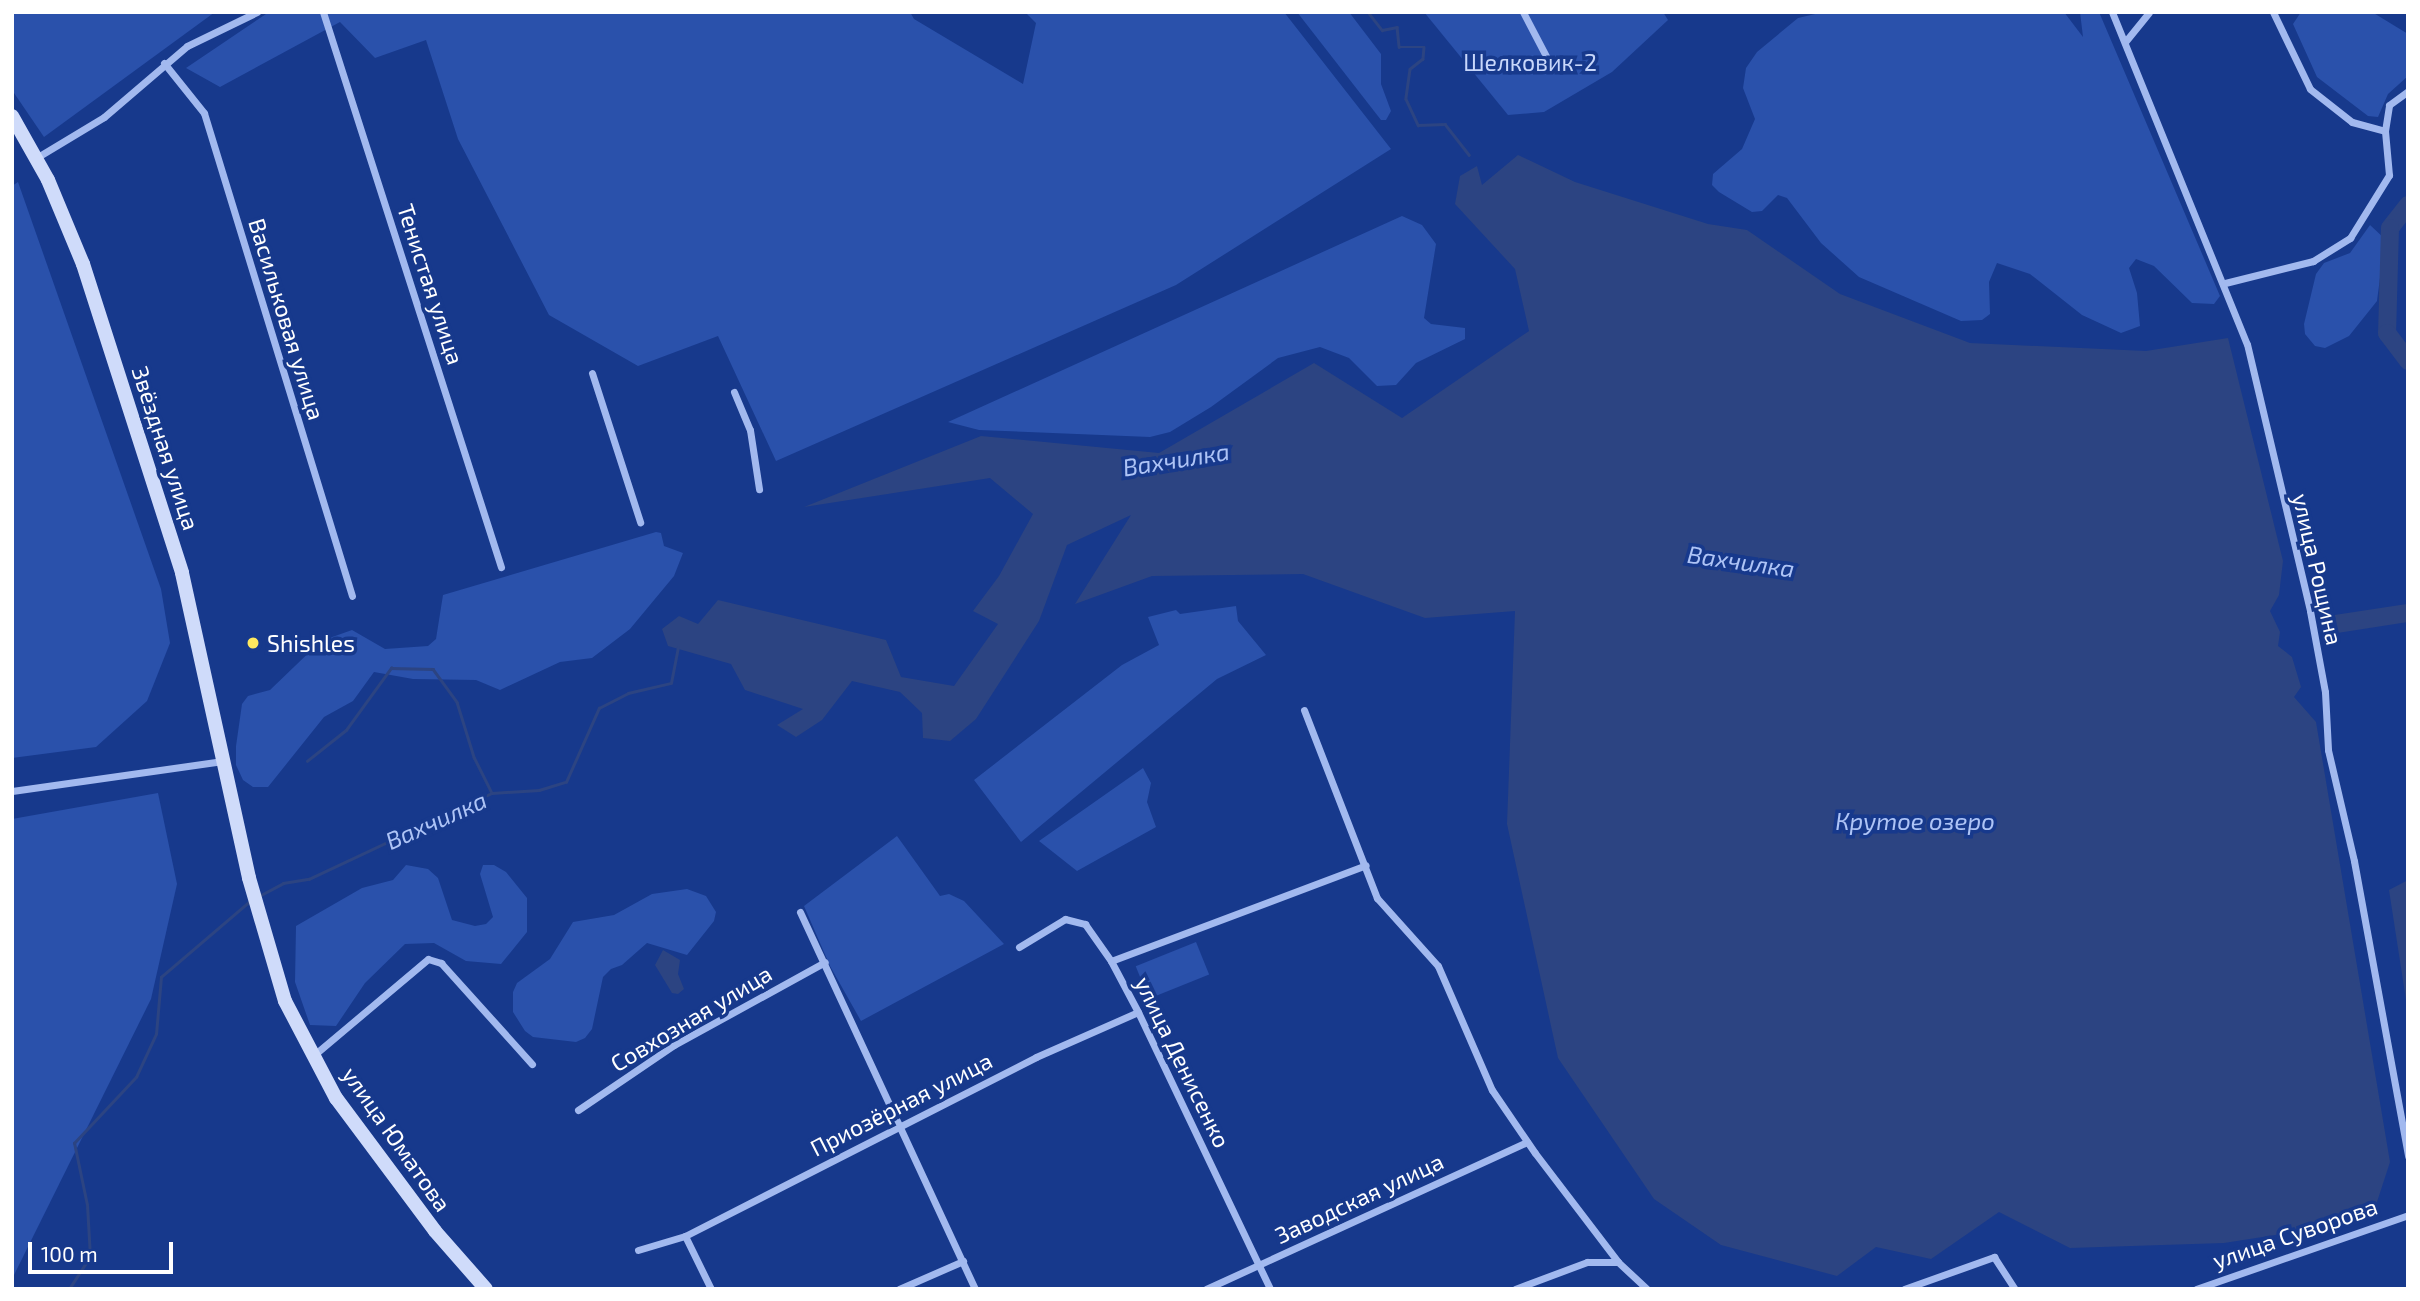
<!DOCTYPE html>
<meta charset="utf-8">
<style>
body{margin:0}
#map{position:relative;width:2420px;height:1301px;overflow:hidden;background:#17398c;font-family:"Exo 2",sans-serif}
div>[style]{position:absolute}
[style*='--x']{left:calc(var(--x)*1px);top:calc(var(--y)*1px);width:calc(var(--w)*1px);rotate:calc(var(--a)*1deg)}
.green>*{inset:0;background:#2a51ab;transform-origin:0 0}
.water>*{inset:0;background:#2c4482}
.stream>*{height:2.5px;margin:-1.25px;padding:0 1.25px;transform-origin:1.25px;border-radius:1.25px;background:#2c4482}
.river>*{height:18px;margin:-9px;padding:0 9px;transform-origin:9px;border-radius:9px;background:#2c4482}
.minor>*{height:7px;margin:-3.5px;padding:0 3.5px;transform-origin:3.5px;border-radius:3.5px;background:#a2b9ef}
.secondary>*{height:14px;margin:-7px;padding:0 7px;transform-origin:7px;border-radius:7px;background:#cfdbfa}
.dots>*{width:19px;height:19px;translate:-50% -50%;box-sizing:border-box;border:4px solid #17398c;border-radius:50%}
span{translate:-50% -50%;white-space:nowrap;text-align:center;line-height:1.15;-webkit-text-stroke:7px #17398c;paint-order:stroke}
.park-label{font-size:23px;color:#c8d7fb}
.street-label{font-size:23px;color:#fff}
.poi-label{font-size:23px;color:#fff}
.left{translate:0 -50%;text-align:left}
.water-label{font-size:24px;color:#aec4f6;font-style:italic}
.frame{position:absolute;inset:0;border:14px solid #fff;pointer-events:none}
.scale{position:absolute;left:28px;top:1242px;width:145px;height:32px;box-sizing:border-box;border:4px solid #fff;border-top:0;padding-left:9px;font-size:21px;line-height:24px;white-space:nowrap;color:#fff;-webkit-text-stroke:5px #17398c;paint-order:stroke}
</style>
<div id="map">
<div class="green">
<i style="clip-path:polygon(12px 12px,215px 12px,44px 137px,12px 90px)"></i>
<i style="clip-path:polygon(269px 12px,910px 12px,914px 19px,1023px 84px,1036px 23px,1025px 12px,1284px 12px,1391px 149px,1176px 285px,776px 461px,718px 336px,638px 366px,549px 315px,458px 139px,426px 40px,375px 58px,340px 22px,220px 87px,186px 68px)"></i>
<i style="clip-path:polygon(1297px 12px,1349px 12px,1381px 54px,1381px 84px,1391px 111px,1386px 120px,1381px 120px)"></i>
<i style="clip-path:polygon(1424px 12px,1663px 12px,1668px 20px,1612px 72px,1544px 112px,1508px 115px)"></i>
<i style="clip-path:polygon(1824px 12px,2064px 12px,2083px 37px,2080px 12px,2099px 12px,2220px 296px,2214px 304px,2192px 303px,2154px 266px,2136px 259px,2129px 268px,2137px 293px,2140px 326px,2121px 333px,2082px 315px,2030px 274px,1997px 263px,1989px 282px,1990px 314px,1982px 320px,1961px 321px,1859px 277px,1821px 243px,1787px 198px,1778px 195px,1762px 211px,1752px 212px,1719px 192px,1712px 185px,1713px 174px,1742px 149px,1755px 119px,1743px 88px,1746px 68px,1757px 52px,1798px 18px)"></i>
<i style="clip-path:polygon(2301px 12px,2372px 12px,2408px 34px,2408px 76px,2388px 94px,2378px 117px,2368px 116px,2317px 77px,2293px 24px)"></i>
<i style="clip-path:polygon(18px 182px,161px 589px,170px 643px,147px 701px,96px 747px,12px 758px,12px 186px)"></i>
<i style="clip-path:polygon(1402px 216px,1422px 225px,1436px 244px,1424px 318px,1431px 324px,1465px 328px,1465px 339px,1416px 363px,1396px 385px,1377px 386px,1349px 358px,1320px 347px,1278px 358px,1211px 407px,1170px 432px,1150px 437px,979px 430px,948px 422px)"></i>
<i style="clip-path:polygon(2370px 225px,2385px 239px,2377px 301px,2349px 336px,2325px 348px,2315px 346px,2305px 334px,2304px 324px,2316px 274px,2324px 263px,2350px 253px)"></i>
<i style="clip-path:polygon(656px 532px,661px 533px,664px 546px,683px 553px,674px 576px,630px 629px,592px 658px,560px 662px,500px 690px,476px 680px,413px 679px,374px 672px,353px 701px,324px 717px,268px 787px,253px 787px,243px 780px,236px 765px,236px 746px,242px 704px,248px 696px,270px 690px,321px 641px,352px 630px,385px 649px,428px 646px,436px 639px,443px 595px)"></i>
<i style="clip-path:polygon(1236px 606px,1238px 621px,1266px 655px,1217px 679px,1021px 842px,974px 780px,1122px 665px,1159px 645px,1148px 617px,1176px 610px,1180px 614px)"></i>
<i style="clip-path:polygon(1143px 768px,1151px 783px,1147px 802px,1156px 827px,1077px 871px,1039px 841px)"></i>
<i style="clip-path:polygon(158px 793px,177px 884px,151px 999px,12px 1279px,12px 819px)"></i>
<i style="clip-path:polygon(897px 836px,940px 896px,949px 894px,964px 901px,1004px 944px,861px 1021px,830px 966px,804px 906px)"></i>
<i style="clip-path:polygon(406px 865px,428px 869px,438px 878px,452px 920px,475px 926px,486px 924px,493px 917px,480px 874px,483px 865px,494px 865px,506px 872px,527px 898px,527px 932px,501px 964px,466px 961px,434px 943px,405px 944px,365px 983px,336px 1026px,310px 1025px,295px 982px,296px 926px,362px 888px,393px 880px)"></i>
<i style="clip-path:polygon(687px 889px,706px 896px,716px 912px,714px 921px,687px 955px,647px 943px,622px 965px,611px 969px,603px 977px,592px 1029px,585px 1038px,576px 1042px,533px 1037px,525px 1031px,513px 1012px,513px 992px,517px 983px,550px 959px,573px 922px,614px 915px,652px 894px)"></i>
<i style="left:1196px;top:942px;width:35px;height:65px;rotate:68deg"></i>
</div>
<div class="water">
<i style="clip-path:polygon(1518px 155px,1575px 182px,1708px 224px,1747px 230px,1840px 294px,1970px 343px,2146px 351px,2228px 338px,2283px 561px,2279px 595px,2270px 611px,2280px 632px,2278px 646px,2292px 657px,2301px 687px,2294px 697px,2316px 722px,2390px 1162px,2376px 1205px,2333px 1226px,2224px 1243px,2070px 1248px,1999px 1212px,1931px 1259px,1876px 1247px,1837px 1276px,1721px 1245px,1654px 1199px,1558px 1058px,1507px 824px,1515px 611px,1425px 618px,1303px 574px,1152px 576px,1075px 604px,1131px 515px,1067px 545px,1039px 621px,976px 719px,950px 741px,923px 738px,922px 713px,900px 692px,852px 681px,822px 720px,796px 737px,777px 725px,803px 709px,745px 690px,731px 664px,668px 646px,662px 629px,679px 616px,698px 624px,718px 600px,886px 640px,901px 677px,954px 686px,998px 624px,973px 611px,999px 576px,1033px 514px,990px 478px,804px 507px,981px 436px,1159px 453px,1314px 363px,1402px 418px,1529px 331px,1515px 269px,1455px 204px,1460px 176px,1477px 166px,1482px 185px)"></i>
<i style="clip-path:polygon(2408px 880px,2408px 1013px,2389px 890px)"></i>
<i style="clip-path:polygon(663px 950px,680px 960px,678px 974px,684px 989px,678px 994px,672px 993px,655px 965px)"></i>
</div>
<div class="stream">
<i style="--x:1368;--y:12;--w:23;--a:52"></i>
<i style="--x:1382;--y:30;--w:15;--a:-11"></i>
<i style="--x:1397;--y:27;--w:20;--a:84"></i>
<i style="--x:1399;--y:47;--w:25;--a:0"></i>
<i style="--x:1424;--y:47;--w:12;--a:95"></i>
<i style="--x:1423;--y:59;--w:16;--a:142"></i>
<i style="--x:1410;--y:69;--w:30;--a:98"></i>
<i style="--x:1406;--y:99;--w:29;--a:65"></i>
<i style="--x:1418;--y:125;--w:27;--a:-2"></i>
<i style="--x:1445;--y:124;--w:39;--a:52"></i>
<i style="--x:307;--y:761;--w:50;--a:-38.5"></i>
<i style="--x:346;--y:730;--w:77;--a:-54"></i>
<i style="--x:391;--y:668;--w:42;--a:1.4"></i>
<i style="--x:433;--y:669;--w:41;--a:54"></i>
<i style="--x:457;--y:702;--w:58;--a:72.8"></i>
<i style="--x:474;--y:757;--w:40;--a:63.4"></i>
<i style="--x:259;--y:896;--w:27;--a:-28"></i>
<i style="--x:283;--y:883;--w:26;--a:-9"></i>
<i style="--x:309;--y:879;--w:202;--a:-25.2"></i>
<i style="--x:492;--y:793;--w:47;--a:-3.7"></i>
<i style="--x:539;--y:790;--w:28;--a:-17"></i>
<i style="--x:566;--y:782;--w:81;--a:-66"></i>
<i style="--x:599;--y:708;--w:33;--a:-27"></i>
<i style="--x:628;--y:693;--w:44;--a:-13.1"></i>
<i style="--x:671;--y:683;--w:36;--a:-79"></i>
<i style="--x:69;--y:1289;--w:38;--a:-57"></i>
<i style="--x:90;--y:1257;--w:52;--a:-93.3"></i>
<i style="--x:87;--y:1205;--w:63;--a:-101.8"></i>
<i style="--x:74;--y:1143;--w:91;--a:-46.8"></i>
<i style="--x:136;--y:1077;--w:47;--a:-65.1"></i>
<i style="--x:156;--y:1034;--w:57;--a:-85"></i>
<i style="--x:161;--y:977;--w:117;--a:-40.5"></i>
</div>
<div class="river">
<i style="--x:2408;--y:205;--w:29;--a:128"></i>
<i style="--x:2390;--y:228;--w:105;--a:91.6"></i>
<i style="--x:2387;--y:333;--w:35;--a:53"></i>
<i style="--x:2336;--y:624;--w:73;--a:-8.7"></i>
</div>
<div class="minor">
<i style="--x:323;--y:12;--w:583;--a:72.22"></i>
<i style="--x:1523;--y:12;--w:52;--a:62.4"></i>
<i style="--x:2112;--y:12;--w:358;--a:67.9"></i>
<i style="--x:2247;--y:344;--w:274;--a:76.7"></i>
<i style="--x:2310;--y:611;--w:82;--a:79.5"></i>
<i style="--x:2325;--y:692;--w:58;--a:87"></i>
<i style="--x:2328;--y:750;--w:114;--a:76.8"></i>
<i style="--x:2354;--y:861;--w:300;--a:79.6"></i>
<i style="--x:2273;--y:12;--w:85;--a:64.3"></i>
<i style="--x:2310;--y:89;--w:53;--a:38.2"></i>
<i style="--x:2352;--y:122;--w:34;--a:15"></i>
<i style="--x:2125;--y:42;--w:38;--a:-51"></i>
<i style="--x:164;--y:63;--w:64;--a:51.3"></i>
<i style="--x:204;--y:113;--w:505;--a:72.96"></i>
<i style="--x:36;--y:158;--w:79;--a:-31.1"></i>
<i style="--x:104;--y:117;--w:109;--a:-40.5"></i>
<i style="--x:187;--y:46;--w:78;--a:-25.9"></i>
<i style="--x:2225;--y:283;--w:91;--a:-14"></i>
<i style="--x:2313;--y:261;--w:44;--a:-31.9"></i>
<i style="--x:2350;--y:238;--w:74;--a:-58.2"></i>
<i style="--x:2389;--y:175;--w:44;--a:-95.2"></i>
<i style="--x:2385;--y:131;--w:26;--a:-81"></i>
<i style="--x:2389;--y:105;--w:24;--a:-36"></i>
<i style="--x:592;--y:373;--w:157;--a:72.1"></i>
<i style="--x:734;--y:392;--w:41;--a:67.2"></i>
<i style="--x:750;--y:430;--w:60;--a:81.3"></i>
<i style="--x:1304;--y:710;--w:202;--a:68.8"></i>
<i style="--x:1377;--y:898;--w:91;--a:48.1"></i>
<i style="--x:1438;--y:966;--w:135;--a:66.5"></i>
<i style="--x:1492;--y:1090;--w:76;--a:55.7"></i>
<i style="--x:1535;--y:1153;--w:137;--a:52.7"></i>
<i style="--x:1618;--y:1262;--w:40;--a:43"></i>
<i style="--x:12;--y:791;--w:213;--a:-8.1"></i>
<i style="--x:800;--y:912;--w:416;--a:65.1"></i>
<i style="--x:1019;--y:947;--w:54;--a:-31.3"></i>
<i style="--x:1065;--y:919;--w:21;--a:14"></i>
<i style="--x:1085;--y:924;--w:45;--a:54.9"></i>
<i style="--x:1111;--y:961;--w:58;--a:62.1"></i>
<i style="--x:1138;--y:1012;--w:307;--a:64.5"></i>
<i style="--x:1111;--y:961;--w:272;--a:-20.6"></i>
<i style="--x:314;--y:1055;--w:149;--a:-40.1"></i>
<i style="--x:428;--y:959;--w:14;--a:17"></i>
<i style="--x:441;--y:963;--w:136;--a:48"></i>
<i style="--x:578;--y:1110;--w:116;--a:-34.1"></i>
<i style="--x:674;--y:1045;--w:172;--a:-28.8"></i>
<i style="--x:638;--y:1250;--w:49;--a:-16.6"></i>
<i style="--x:711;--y:1289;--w:59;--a:-116.1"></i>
<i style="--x:685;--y:1236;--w:394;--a:-27"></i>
<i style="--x:1036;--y:1057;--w:111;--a:-23.8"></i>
<i style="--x:899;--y:1289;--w:70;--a:-23.6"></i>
<i style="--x:1206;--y:1289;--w:353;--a:-24.6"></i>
<i style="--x:1515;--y:1289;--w:77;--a:-20.6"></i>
<i style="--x:1587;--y:1262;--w:31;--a:0"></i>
<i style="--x:1904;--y:1289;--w:96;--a:-19.6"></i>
<i style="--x:1994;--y:1257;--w:38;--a:57"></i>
<i style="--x:2196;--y:1289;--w:225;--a:-19.2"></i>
</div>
<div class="secondary">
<i style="--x:12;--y:116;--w:73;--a:60.6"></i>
<i style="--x:48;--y:180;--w:91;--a:67.4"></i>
<i style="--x:83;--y:264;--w:324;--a:72.2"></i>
<i style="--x:182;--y:573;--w:312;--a:77.6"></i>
<i style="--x:249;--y:878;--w:128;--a:73.7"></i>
<i style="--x:285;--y:1001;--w:110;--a:62.3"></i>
<i style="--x:336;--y:1098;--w:166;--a:53.3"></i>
<i style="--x:435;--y:1231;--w:77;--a:48.7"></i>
</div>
<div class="dots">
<i style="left:253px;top:643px;background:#ffe95f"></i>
</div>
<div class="park-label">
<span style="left:1530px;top:62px">Шелковик-2</span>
</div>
<div class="street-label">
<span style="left:431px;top:284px;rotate:72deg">Тенистая улица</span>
<span style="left:287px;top:319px;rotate:73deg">Васильковая улица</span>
<span style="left:166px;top:448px;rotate:72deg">Звёздная улица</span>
<span style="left:2318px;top:569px;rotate:77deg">улица Рощина</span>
<span style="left:691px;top:1018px;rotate:-31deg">Совхозная улица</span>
<span style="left:1183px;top:1062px;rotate:64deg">улица Денисенко</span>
<span style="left:901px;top:1104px;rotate:-27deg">Приозёрная улица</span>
<span style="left:397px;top:1139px;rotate:55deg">улица Юматова</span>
<span style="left:1359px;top:1198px;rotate:-25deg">Заводская улица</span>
<span style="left:2295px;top:1233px;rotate:-19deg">улица Суворова</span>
</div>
<div class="poi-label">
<span class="left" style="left:267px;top:643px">Shishles</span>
</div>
<div class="water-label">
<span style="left:1176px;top:459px;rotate:-9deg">Вахчилка</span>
<span style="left:1741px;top:561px;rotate:8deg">Вахчилка</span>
<span style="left:436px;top:820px;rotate:-24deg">Вахчилка</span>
<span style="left:1915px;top:821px">Крутое озеро</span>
</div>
<div class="frame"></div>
<div class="scale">100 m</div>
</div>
